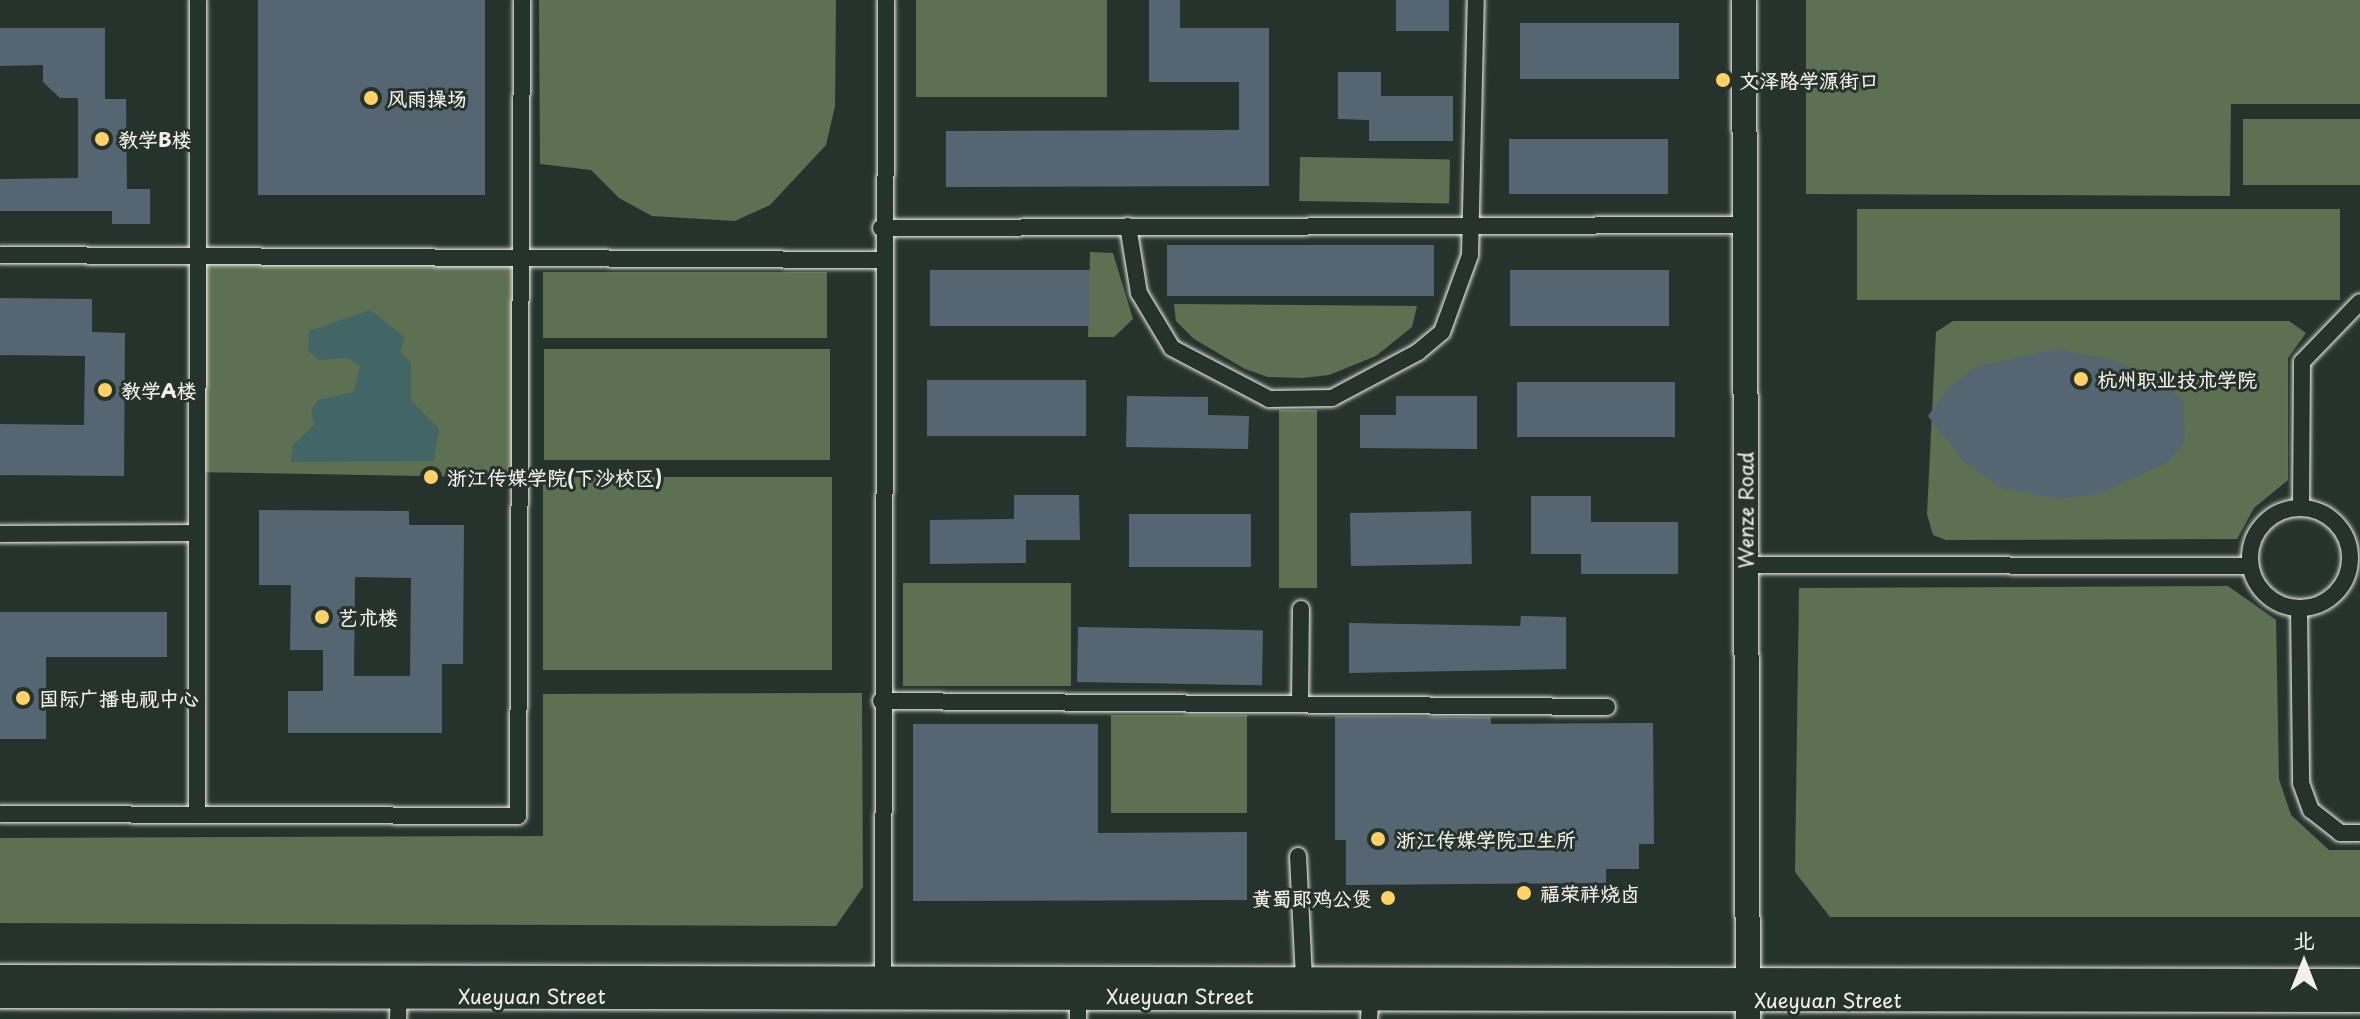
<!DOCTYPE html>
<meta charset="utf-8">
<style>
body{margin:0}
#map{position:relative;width:2360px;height:1019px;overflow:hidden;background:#26332d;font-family:"Playpen Sans","LXGW WenKai TC",sans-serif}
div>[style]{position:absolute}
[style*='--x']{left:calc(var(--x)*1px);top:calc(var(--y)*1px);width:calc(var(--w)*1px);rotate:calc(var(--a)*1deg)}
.green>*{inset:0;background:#5e7052;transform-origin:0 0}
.water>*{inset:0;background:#426666}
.building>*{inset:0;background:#556572;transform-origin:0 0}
.roads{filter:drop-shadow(0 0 2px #f4f1e8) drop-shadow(0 0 2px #f4f1e8)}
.street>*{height:16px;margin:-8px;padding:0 8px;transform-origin:8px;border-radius:8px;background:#26332d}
.street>.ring{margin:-8px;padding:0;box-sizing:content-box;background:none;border:16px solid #26332d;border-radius:50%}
.secondary>*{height:22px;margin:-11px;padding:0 11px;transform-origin:11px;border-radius:11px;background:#26332d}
.primary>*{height:24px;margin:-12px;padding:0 12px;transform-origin:12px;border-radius:12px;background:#26332d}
.dots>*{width:22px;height:22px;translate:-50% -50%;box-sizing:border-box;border:4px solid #26332d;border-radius:50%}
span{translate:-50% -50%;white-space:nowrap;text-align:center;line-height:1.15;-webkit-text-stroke:6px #26332d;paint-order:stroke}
.poi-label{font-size:20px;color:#f4f1e8;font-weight:700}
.left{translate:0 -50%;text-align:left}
.right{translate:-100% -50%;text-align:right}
.street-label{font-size:20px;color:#f4f1e8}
.north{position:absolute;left:2264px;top:923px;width:80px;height:80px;-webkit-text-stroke:6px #26332d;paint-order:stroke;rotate:0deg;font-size:22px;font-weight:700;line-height:32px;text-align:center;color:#f4f1e8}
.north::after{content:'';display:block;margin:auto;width:28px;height:36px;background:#f4f1e8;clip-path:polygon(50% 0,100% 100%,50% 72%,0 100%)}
</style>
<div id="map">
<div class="green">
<i style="clip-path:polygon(539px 0,836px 0,835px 106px,826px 145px,770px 205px,735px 221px,652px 216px,619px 198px,591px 170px,540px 164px)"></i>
<i style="left:916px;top:0;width:191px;height:97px"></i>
<i style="clip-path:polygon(1806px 0,2360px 0,2360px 104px,2231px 104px,2230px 196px,1806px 194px)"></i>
<i style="left:2243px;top:119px;width:117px;height:66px"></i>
<i style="left:1300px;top:157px;width:150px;height:44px;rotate:1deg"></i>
<i style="left:2340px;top:209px;width:91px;height:483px;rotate:90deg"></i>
<i style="clip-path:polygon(1090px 252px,1113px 253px,1133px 319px,1114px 337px,1088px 337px)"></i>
<i style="left:197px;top:254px;width:325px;height:218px;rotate:1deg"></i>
<i style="left:543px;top:272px;width:284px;height:66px"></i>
<i style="clip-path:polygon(1174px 304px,1417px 306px,1412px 327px,1376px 356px,1329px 375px,1303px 378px,1268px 377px,1245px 369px,1194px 339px,1176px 321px)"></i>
<i style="clip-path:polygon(1953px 321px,2289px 321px,2306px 333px,2288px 358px,2288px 480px,2254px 508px,2237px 539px,1946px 540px,1933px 535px,1927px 514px,1936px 332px)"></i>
<i style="left:544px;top:349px;width:286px;height:111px"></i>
<i style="left:1279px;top:410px;width:38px;height:178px"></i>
<i style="left:543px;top:477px;width:289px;height:193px"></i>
<i style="left:903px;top:583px;width:168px;height:103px"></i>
<i style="clip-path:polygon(2228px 586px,2276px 620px,2279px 779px,2291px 815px,2329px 850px,2360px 850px,2360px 917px,1830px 917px,1795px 872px,1799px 588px)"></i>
<i style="clip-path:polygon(862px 693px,863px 887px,836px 926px,0 923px,0 838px,543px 836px,543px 694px)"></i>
<i style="left:1111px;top:715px;width:136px;height:98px"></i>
</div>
<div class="water">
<i style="clip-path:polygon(370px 310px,405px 337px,400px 352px,411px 362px,411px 400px,439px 429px,434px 461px,291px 462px,293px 445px,314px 425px,311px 410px,318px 400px,354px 392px,360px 366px,347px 358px,319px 360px,308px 351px,309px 331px)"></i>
</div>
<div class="building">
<i style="left:258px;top:0;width:227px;height:195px"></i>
<i style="clip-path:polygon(1149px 0,1180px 0,1180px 28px,1269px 28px,1269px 186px,946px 187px,946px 131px,1239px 130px,1239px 82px,1149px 82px)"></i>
<i style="left:1396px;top:0;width:53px;height:31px"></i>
<i style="left:1520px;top:23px;width:159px;height:56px"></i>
<i style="clip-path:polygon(0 28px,105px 28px,105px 99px,126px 99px,127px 189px,150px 189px,150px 224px,112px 224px,112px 211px,0 211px,0 179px,78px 178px,78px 98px,60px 98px,43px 82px,43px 65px,0 66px)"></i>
<i style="clip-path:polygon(1338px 72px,1381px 72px,1381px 96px,1453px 96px,1453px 141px,1369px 141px,1369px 120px,1338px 119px)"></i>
<i style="left:1509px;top:139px;width:159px;height:55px"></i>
<i style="left:1167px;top:245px;width:267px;height:51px"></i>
<i style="left:930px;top:270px;width:160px;height:56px"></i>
<i style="left:1510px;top:270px;width:159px;height:56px"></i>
<i style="clip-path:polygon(0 298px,92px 299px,92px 332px,125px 333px,124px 476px,0 475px,0 424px,84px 425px,85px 356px,0 355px)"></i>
<i style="clip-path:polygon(2057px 349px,2113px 360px,2159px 380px,2183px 401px,2185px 441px,2168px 462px,2099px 494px,2057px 499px,2001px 488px,1964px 462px,1928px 416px,1948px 388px,1978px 366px)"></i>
<i style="left:927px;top:380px;width:159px;height:56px"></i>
<i style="left:1517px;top:382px;width:158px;height:55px"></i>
<i style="clip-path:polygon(1127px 396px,1208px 397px,1208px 415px,1249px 416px,1248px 449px,1126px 447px)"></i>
<i style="clip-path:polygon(1396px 396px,1477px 396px,1477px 449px,1360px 448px,1360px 415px,1396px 415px)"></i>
<i style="clip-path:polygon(1014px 495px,1079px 495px,1080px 540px,1026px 540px,1026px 563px,930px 564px,930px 520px,1014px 519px)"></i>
<i style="clip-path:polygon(1531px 496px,1591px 496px,1591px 522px,1678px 522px,1678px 574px,1581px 574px,1581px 554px,1531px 554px)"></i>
<i style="clip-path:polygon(evenodd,259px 510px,409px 511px,409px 525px,464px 525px,463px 664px,442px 664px,442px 733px,288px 733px,288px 691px,323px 691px,323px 650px,290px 650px,291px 585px,259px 585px,259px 510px,355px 577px,411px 578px,410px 676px,354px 676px,355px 577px)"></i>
<i style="left:1471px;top:511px;width:53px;height:121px;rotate:89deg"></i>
<i style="left:1251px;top:514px;width:53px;height:122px;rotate:90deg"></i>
<i style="clip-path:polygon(0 612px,167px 612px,167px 657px,46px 657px,46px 739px,0 739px)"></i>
<i style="clip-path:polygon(1521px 616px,1566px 617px,1566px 669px,1349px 673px,1349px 623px,1520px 626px)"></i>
<i style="left:1078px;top:627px;width:185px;height:55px;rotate:1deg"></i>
<i style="clip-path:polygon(1335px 716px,1491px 717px,1491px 724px,1653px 723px,1654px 844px,1639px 844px,1639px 869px,1606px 869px,1606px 883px,1346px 885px,1346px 840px,1335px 840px)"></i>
<i style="clip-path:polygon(913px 724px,1098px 724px,1098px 833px,1247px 832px,1247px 900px,913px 901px)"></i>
</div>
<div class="roads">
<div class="street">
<i style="--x:1128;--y:226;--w:68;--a:80.7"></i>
<i style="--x:1139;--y:293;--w:64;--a:59"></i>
<i style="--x:1172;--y:348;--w:110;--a:27.7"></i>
<i style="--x:1269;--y:399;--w:63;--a:-0.9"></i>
<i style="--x:1332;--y:398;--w:98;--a:-28.1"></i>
<i style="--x:1418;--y:352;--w:31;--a:-40"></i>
<i style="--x:1442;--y:332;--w:82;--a:-70"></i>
<i style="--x:1470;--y:255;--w:255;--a:-88.7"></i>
<i style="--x:881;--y:228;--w:864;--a:-0.2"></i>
<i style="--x:0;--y:255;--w:881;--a:0.33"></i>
<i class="ring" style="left:2250px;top:508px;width:84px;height:84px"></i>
<i style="--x:2301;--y:508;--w:146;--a:-89.6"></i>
<i style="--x:2302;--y:362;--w:83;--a:-46"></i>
<i style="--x:0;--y:534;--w:197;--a:-0.3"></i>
<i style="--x:1746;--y:565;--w:504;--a:0.11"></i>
<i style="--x:2299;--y:609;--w:174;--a:89.3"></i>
<i style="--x:2301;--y:783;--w:29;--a:70"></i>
<i style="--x:2311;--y:810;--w:37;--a:38"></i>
<i style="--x:2340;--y:833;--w:20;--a:0"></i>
<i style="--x:881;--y:701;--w:726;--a:0.47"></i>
<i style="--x:1300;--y:703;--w:94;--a:-89.4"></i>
<i style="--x:0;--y:814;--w:518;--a:0.22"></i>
<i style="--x:518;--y:816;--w:816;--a:-89.72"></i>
<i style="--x:197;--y:814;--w:814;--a:-89.93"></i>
<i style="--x:1298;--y:856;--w:122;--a:87.2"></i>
<i style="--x:883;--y:977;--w:977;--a:-89.82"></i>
<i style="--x:1078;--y:991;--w:28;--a:90"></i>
<i style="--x:398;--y:1019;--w:30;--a:-88"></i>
<i style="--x:1369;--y:1019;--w:28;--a:-86"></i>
</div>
<div class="secondary">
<i style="--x:0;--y:976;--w:2360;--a:0.1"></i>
<i style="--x:0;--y:997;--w:2360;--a:0.1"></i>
</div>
<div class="primary">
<i style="--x:1744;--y:0;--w:1019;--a:89.78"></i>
</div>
</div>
<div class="dots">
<i style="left:1723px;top:80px;background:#ffd166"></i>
<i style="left:371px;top:98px;background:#ffd166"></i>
<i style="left:102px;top:139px;background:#ffd166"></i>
<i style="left:2081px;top:379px;background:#ffd166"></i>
<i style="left:105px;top:390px;background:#ffd166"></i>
<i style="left:431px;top:477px;background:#ffd166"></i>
<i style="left:322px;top:617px;background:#ffd166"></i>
<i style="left:23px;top:698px;background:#ffd166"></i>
<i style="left:1378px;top:839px;background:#ffd166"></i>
<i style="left:1524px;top:893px;background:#ffd166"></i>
<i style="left:1388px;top:898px;background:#ffd166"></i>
</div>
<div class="poi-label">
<span class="left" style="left:1739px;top:80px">文泽路学源街口</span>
<span class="left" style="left:387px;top:98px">风雨操场</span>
<span class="left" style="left:118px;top:139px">教学B楼</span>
<span class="left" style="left:2097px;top:379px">杭州职业技术学院</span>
<span class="left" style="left:121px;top:390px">教学A楼</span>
<span class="left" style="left:447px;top:477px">浙江传媒学院(下沙校区)</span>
<span class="left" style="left:338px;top:617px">艺术楼</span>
<span class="left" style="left:39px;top:698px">国际广播电视中心</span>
<span class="left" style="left:1396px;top:839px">浙江传媒学院卫生所</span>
<span class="left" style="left:1540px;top:893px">福荣祥烧卤</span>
<span class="right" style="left:1372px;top:898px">黄蜀郎鸡公煲</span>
</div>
<div class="street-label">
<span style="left:1746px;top:510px;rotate:-90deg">Wenze Road</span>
<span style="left:532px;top:996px">Xueyuan Street</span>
<span style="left:1180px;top:996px">Xueyuan Street</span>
<span style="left:1828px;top:1000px">Xueyuan Street</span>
</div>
<div class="north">北</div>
</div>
